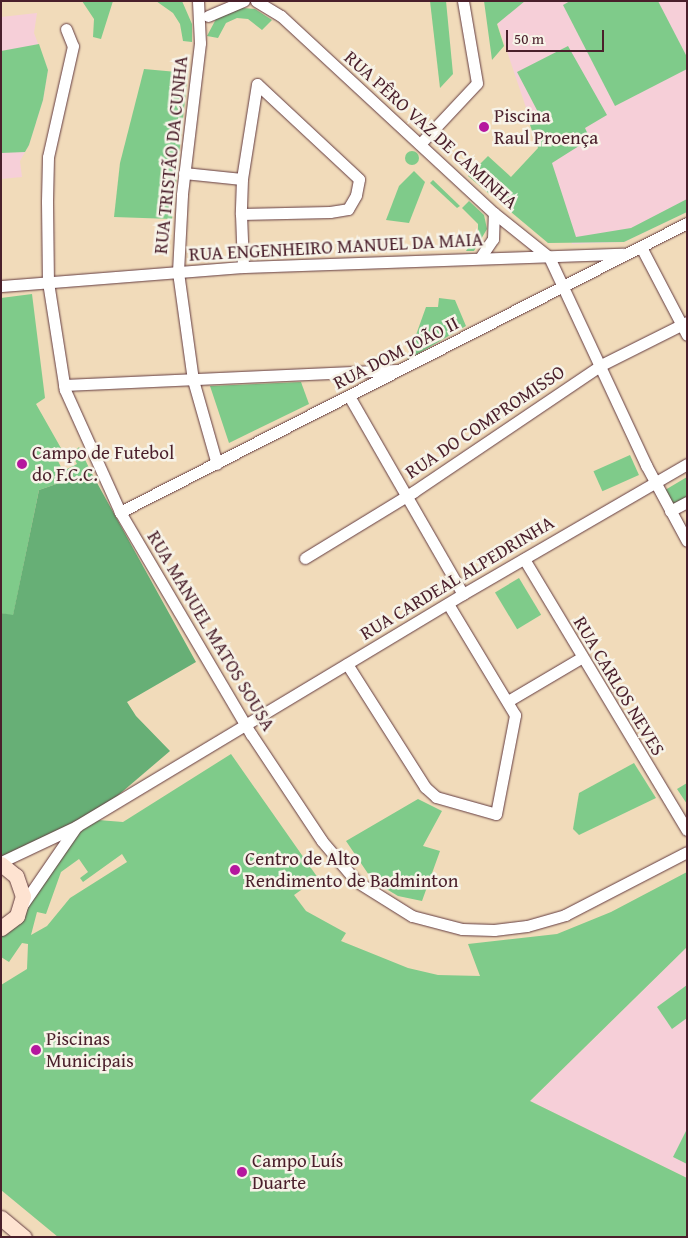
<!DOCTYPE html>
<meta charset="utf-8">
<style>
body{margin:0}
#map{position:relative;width:688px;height:1238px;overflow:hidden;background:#f1dbba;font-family:"Gentium Book Plus",serif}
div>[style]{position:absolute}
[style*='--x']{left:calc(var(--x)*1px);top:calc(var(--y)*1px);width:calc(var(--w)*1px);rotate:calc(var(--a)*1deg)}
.built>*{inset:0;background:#f6cfd8}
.green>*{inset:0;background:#7fcb8a;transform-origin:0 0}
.round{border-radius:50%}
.forest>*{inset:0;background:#67af76}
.roads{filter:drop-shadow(0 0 1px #633b40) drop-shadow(0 0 1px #633b40)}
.minor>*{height:11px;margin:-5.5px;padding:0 5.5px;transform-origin:5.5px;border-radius:5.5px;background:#fff}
.secondary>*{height:15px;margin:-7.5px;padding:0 7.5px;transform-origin:7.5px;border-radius:7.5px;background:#fee3d1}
.dots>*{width:14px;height:14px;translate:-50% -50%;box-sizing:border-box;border:2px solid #f7f3e8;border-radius:50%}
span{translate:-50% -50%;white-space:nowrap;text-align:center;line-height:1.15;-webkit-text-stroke:5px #f7f3e8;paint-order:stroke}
.poi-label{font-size:19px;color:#4a1f2b}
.left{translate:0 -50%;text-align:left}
.street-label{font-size:19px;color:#4a1f2b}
.frame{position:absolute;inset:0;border:2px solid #4a1f2b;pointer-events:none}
.scale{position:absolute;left:506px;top:30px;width:98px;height:22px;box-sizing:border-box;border:2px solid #4a1f2b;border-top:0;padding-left:6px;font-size:15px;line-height:18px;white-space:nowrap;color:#4a1f2b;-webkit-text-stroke:4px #f7f3e8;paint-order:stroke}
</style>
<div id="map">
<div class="built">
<i style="clip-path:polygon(490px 1px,687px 1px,687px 212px,624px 242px,572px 244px)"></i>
<i style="clip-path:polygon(37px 13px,34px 33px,48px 70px,43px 100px,29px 145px,20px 161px,22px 177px,1px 179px,1px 17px)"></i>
<i style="clip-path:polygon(687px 947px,687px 1178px,530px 1101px)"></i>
</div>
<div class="green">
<i style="clip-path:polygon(82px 1px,113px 1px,101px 39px,93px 37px,94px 19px)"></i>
<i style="clip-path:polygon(156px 1px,182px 1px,192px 24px,192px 42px,183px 41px,180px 24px,173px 13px)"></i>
<i style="clip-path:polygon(430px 1px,446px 1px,453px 74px,440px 88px)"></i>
<i style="clip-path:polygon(484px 1px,525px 1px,497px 24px,504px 46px,492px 60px)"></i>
<i style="clip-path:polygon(570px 1px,658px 1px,687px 57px,687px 69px,615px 106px,563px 5px)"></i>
<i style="clip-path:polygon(243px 8px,255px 9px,272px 20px,262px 30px,248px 19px,237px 18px,226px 23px,218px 38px,207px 36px,216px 19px,229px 10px)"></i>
<i style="clip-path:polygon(39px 44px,48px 70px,43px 100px,29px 145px,25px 152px,1px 153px,1px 51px)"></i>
<i style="clip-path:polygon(568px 46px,607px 115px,585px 128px,590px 139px,552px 163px,576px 237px,631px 228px,687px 199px,687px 212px,624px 242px,548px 243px,468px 176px,488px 156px,511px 177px,538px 148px,529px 122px,539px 114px,517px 72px)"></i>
<i style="clip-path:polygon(144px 69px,188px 73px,172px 219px,114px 217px,120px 163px)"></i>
<i class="round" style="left:405px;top:151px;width:14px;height:14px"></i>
<i style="clip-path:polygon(414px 171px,425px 182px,409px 223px,386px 220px,399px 186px)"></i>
<i style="clip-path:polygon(433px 180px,460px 206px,457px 208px,430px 183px)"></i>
<i style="clip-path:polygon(469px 201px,484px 215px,487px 229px,474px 251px,466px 251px,478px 232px,478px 224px,462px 208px)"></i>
<i style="clip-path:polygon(32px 294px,45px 398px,36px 404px,66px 457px,58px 461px,63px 471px,77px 464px,72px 454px,79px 447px,91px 472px,39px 490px,13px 616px,1px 613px,1px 298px)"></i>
<i style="clip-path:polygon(439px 298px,455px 300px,466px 326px,407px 360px,426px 307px,438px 307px)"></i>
<i style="clip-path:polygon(301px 382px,309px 404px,229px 443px,210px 386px)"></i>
<i style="left:630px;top:455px;width:22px;height:40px;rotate:66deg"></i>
<i style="clip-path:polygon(687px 477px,687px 497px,672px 506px,660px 493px)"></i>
<i style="left:519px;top:578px;width:43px;height:28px;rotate:59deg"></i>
<i style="clip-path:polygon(evenodd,231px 754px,318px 878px,294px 895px,306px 911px,346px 933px,341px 941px,408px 968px,438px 975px,480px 976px,468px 944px,557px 934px,611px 912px,687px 872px,687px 947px,530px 1101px,687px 1178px,687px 1237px,58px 1237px,1px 1190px,1px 985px,27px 969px,28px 944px,22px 943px,9px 962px,1px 957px,1px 928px,77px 826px,95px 815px,98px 820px,123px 822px,231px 754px,122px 854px,127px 862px,70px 898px,47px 926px,31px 935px,37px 912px,46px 914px,61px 872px,79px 859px,88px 872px,80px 878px,83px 882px,122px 854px)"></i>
<i style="clip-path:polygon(634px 763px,656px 798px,579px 835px,573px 829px,579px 793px)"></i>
<i style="clip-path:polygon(687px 783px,687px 804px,677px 789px)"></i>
<i style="clip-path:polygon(418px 799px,442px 811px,423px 846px,440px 851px,422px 901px,398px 896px,373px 881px,346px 841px)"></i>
<i style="clip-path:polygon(687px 985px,687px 1018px,672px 1029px,657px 1007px)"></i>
<i style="clip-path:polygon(687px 1129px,687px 1164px,673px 1157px)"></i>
</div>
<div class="forest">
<i style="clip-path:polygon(91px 472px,196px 662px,127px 702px,136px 716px,170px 751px,95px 815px,1px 862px,1px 613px,13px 615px,39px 490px)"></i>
</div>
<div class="roads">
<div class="minor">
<i style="--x:198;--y:1;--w:42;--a:87.3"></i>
<i style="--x:200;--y:43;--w:153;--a:96.8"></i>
<i style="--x:182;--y:195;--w:77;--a:93"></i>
<i style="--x:178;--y:272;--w:109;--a:82.1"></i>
<i style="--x:193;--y:380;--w:87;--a:74.1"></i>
<i style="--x:256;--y:1;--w:29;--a:31"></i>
<i style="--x:281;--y:16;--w:290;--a:42.8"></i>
<i style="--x:494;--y:213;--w:70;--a:38.7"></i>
<i style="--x:549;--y:257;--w:230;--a:65"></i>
<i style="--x:646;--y:465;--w:86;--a:61.7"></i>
<i style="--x:208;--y:16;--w:39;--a:-23"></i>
<i style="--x:66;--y:29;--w:18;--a:68"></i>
<i style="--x:73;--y:46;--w:114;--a:102.7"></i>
<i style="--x:48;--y:157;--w:45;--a:91.3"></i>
<i style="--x:47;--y:202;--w:80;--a:89.3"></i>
<i style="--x:48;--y:282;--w:109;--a:81.1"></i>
<i style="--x:65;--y:390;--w:134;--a:65.7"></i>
<i style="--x:120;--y:512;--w:258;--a:59.5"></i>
<i style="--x:251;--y:734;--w:128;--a:56.4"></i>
<i style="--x:322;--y:841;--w:52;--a:49.6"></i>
<i style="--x:356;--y:881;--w:66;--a:32"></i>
<i style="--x:412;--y:916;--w:52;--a:14.6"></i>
<i style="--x:462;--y:929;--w:32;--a:2"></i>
<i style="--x:494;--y:930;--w:33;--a:-7"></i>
<i style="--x:527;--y:926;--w:40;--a:-16"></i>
<i style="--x:565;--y:915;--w:137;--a:-27.3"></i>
<i style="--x:420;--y:144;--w:83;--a:-46.9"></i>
<i style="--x:477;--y:83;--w:83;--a:-99.7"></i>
<i style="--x:184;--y:173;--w:58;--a:5.9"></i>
<i style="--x:241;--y:214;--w:89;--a:-1.3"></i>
<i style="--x:330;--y:212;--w:18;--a:-9"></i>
<i style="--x:348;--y:209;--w:16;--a:-60"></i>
<i style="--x:356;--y:195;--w:16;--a:-79"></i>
<i style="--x:359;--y:179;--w:139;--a:-137"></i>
<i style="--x:257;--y:84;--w:96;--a:99"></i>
<i style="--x:242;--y:179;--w:35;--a:92"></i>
<i style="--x:241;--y:214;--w:53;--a:87.8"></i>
<i style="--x:641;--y:247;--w:99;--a:62.4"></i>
<i style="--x:480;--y:258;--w:23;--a:-56"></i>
<i style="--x:493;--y:239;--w:26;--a:-88"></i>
<i style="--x:1;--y:286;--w:243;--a:-4.5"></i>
<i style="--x:243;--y:267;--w:380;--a:-2"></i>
<i style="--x:64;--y:385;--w:333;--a:-2.6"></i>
<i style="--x:349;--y:396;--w:228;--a:60.1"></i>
<i style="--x:670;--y:511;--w:19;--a:-28"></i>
<i style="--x:120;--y:512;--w:636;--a:-27.01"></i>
<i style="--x:305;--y:558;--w:127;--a:-31.4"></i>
<i style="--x:413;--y:492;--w:227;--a:-34"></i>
<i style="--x:601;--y:365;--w:96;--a:-26.6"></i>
<i style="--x:524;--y:559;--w:316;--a:59"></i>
<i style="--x:347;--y:664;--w:146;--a:57.6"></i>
<i style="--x:425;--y:787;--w:15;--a:42"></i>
<i style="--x:436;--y:797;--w:62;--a:15.8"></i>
<i style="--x:496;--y:814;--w:101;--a:-79.1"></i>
<i style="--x:515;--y:715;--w:130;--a:-121.1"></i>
<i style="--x:508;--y:701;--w:85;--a:-30.5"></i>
<i style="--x:1;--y:862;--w:84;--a:-25.3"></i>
<i style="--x:77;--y:826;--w:450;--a:-31"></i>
<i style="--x:463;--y:594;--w:259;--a:-30.1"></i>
<i style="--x:21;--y:907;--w:97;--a:-55.5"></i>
</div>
<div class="secondary">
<i style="--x:1;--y:864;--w:19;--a:39"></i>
<i style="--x:16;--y:876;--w:21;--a:71"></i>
<i style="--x:23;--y:896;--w:21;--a:107"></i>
<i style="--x:17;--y:916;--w:20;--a:143"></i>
<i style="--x:1;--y:1218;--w:30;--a:40"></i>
</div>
</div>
<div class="dots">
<i style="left:484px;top:127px;background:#b5179e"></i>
<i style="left:22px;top:464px;background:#b5179e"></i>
<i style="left:235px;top:870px;background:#b5179e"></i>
<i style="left:36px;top:1050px;background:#b5179e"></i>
<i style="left:242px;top:1172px;background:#b5179e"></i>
</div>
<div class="poi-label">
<span class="left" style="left:494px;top:127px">Piscina<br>Raul Proença</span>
<span class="left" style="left:32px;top:464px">Campo de Futebol<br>do F.C.C.</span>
<span class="left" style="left:245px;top:870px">Centro de Alto<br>Rendimento de Badminton</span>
<span class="left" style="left:46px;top:1050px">Piscinas<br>Municipais</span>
<span class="left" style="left:252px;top:1172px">Campo Luís<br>Duarte</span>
</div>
<div class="street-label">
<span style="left:431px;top:130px;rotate:42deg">RUA PÊRO VAZ DE CAMINHA</span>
<span style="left:171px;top:155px;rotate:-84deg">RUA TRISTÃO DA CUNHA</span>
<span style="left:336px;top:247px;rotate:-3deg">RUA ENGENHEIRO MANUEL DA MAIA</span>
<span style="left:396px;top:353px;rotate:-27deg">RUA DOM JOÃO II</span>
<span style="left:485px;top:422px;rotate:-34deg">RUA DO COMPROMISSO</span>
<span style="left:457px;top:578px;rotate:-31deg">RUA CARDEAL ALPEDRINHA</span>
<span style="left:211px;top:631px;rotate:59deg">RUA MANUEL MATOS SOUSA</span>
<span style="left:619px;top:686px;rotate:59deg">RUA CARLOS NEVES</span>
</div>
<div class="frame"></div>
<div class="scale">50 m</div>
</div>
